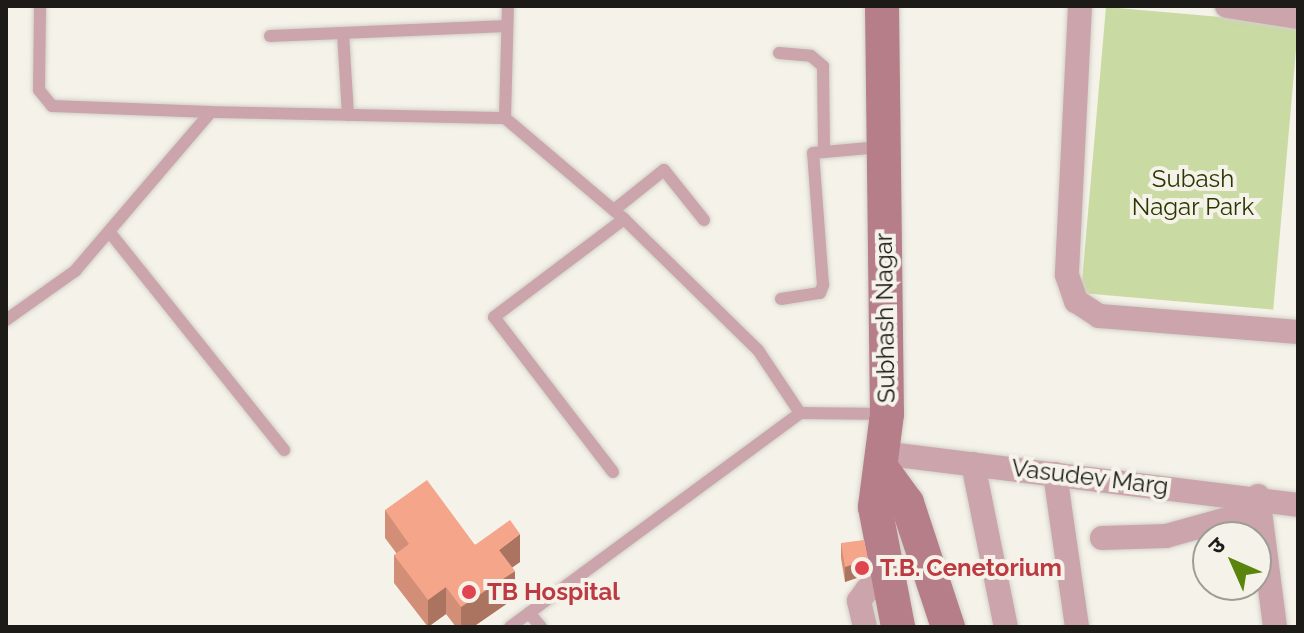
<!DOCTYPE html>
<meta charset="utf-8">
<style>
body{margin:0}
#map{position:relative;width:1304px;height:633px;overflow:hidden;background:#f5f3e9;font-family:Raleway,"Noto Sans Devanagari",sans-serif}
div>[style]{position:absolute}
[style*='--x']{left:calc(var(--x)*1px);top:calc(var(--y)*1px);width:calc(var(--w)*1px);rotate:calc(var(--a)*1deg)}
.green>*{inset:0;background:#c9daa3;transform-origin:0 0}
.roads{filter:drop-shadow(0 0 2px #d2d0c8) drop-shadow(0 0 2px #d2d0c8)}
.lane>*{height:12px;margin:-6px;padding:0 6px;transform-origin:6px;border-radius:6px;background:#cba5ab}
.street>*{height:24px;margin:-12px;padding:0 12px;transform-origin:12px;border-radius:12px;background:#cba5ab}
.secondary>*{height:34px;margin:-17px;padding:0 17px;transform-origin:17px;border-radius:17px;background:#b57e88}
.wall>*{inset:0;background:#d28e77}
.shaded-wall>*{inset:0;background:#ab7461}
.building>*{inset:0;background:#f4a58a}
.dots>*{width:22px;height:22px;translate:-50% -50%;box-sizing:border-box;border:4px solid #f5f3e9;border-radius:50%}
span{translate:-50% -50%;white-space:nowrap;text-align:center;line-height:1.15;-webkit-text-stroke:8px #f5f3e9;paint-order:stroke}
.park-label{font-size:24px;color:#2c3700}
.street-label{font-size:24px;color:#1c1b18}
.health-label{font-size:24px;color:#be3a42;font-weight:700}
.left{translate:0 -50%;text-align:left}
.frame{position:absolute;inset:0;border:8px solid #1c1b18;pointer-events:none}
.north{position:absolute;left:1192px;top:521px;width:80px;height:80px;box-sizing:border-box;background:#f5f3e9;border:2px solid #9e9d95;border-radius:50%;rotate:315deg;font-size:22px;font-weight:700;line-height:32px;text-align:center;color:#1c1b18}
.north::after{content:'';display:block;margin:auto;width:28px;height:36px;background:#5a840d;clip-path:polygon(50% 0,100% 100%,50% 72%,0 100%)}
</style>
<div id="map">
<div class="green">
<i style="left:1106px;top:7px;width:193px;height:287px;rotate:5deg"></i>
</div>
<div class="roads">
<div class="lane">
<i style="--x:343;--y:33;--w:82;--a:86.5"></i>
<i style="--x:270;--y:36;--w:237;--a:-2.4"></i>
<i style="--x:779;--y:53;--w:32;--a:5"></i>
<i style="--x:811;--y:56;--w:16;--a:40"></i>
<i style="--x:823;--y:66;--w:86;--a:89.3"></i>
<i style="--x:211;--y:112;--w:294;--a:1.2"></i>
<i style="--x:505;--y:118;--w:156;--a:40.3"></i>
<i style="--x:624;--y:219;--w:187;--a:44.4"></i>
<i style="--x:758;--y:350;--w:76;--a:56.3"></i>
<i style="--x:505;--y:118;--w:112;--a:-88.5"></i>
<i style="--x:614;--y:210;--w:64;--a:-38.7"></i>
<i style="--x:664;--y:170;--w:64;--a:51.3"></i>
<i style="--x:111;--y:234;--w:277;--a:51.3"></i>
<i style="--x:781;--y:299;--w:39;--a:-9"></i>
<i style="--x:820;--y:293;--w:9;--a:-69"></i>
<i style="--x:823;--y:285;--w:132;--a:-94.3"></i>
<i style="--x:813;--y:153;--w:67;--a:-5.1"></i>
<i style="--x:6;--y:320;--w:85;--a:-35.4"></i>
<i style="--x:75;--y:271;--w:209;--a:-49.5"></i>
<i style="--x:211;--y:112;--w:159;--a:-177.8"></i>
<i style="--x:52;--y:106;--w:21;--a:-129"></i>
<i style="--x:39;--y:90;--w:84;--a:-89.3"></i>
<i style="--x:613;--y:472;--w:195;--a:-127.5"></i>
<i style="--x:494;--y:317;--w:163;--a:-37"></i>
<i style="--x:529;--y:613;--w:18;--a:49"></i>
<i style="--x:510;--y:627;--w:360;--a:-36.4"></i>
<i style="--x:800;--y:413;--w:85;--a:0.7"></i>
</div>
<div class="street">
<i style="--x:1080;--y:6;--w:269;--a:92.8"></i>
<i style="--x:1067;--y:275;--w:28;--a:71"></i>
<i style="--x:1076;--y:301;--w:27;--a:33"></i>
<i style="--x:1099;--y:316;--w:200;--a:4.6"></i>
<i style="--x:1227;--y:6;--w:72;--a:8.8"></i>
<i style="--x:881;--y:453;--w:420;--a:7.1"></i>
<i style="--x:973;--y:464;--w:166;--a:78.6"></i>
<i style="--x:1055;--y:474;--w:155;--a:81.8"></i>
<i style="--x:1258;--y:496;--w:132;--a:82.6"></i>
<i style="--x:1102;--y:538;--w:64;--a:-1.8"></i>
<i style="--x:1166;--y:536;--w:98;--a:-15.5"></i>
<i style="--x:865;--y:627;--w:27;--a:-103"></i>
<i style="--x:859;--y:601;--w:14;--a:-54"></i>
<i style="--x:867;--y:590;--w:23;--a:-18"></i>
</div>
<div class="secondary">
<i style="--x:882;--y:6;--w:408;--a:89.3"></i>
<i style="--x:887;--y:414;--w:94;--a:97.4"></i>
<i style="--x:875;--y:507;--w:122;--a:79.1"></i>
<i style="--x:883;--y:470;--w:41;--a:54"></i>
<i style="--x:907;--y:503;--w:131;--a:71.7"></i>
</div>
</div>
<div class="wall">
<i style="clip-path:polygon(385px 510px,520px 562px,512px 567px,515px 598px,473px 627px,456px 627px,446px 614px,428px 627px,394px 583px,394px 555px,397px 554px,385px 538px)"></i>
<i style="clip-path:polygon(841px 543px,868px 574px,845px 582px,841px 558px)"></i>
</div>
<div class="shaded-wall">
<i style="clip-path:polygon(520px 534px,520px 562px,499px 577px,499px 550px)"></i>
<i style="clip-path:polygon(868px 559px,868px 574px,845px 582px,845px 567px)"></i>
<i style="clip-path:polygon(515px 571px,515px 598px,473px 627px,461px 627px,461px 607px)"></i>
<i style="clip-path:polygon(446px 587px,446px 614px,428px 627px,428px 600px)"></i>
</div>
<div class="building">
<i style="clip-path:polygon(427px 480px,475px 545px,510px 520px,520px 534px,499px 550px,515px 571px,461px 607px,446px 587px,428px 600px,394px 555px,409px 544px,385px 510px)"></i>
<i style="clip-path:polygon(864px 540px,868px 559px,845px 567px,841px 543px)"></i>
</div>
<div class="dots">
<i style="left:862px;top:568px;background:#e0444e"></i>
<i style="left:469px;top:592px;background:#e0444e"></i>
</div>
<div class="park-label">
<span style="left:1193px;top:193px">Subash<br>Nagar Park</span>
</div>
<div class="street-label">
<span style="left:885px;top:318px;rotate:-91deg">Subhash Nagar</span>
<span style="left:1090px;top:477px;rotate:7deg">Vasudev Marg</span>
</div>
<div class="health-label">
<span class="left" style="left:880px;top:568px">T.B. Cenetorium</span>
<span class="left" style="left:487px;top:592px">TB Hospital</span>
</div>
<div class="frame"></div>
<div class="north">उ</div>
</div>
